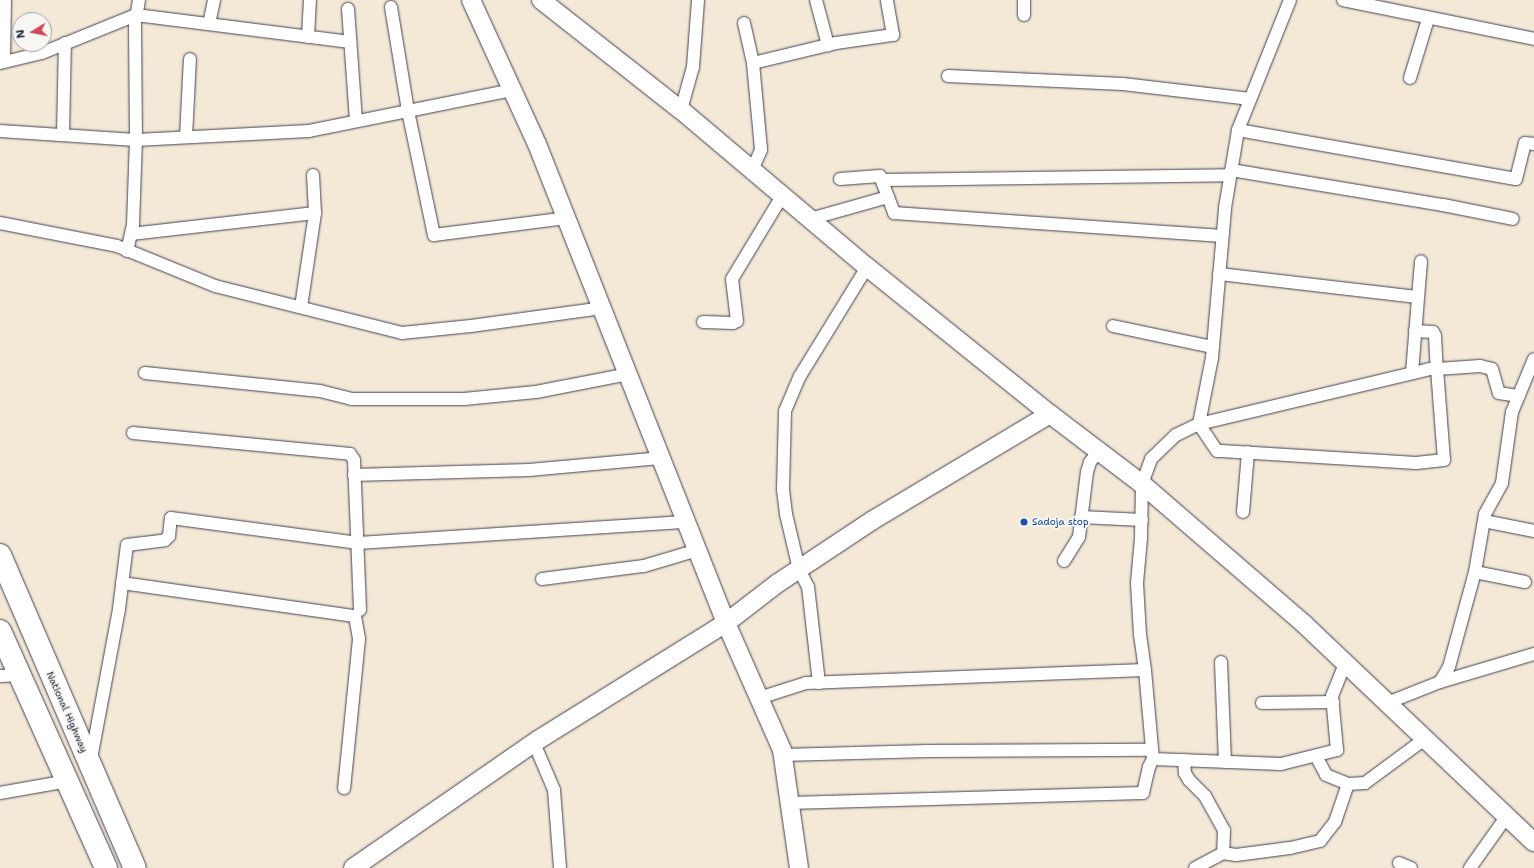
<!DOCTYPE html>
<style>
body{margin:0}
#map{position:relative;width:1534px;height:868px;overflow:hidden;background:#f4e9d7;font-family:"Shantell Sans",sans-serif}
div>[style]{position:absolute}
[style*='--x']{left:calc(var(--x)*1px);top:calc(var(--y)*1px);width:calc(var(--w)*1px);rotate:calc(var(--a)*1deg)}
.roads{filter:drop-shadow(0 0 1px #424052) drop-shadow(0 0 1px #424052)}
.street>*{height:12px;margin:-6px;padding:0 6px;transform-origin:6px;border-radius:6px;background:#fff}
.secondary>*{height:18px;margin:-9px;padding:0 9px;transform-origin:9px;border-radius:9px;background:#fff}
.highway>*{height:22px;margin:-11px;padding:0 11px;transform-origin:11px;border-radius:11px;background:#fff}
.dots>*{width:11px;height:11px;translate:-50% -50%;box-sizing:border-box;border:2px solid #f6f6f2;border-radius:50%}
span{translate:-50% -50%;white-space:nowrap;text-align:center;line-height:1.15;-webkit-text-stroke:4px #f6f6f2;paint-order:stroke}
.transit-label{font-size:10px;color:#164399}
.left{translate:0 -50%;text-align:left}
.street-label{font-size:10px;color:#22223b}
.north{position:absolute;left:12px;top:12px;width:40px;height:40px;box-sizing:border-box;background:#f6f6f2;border:1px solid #a1a1a9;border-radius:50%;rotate:260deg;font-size:11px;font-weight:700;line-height:16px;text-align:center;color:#22223b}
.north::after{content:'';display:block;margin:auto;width:14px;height:18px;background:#d1495b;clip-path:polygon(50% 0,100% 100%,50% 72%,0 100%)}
</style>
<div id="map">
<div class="roads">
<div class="street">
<i style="--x:816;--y:0;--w:47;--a:75.1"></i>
<i style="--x:1343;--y:0;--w:195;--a:11.5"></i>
<i style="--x:391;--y:7;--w:105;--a:80.7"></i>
<i style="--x:408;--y:111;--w:127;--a:78.2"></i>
<i style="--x:434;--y:235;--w:133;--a:-7.3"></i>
<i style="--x:348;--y:9;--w:112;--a:85.9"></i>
<i style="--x:1024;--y:15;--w:15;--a:-90"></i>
<i style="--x:744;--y:23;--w:41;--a:77.3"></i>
<i style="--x:753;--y:63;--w:87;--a:84.7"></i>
<i style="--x:761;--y:150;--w:22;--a:114"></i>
<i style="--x:209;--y:24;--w:25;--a:-78"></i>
<i style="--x:308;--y:37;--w:37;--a:-87"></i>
<i style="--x:4;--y:62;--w:62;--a:-89.1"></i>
<i style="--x:0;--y:63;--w:43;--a:-13.4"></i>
<i style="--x:42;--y:53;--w:101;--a:-22"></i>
<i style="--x:136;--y:15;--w:216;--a:7.2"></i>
<i style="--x:753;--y:63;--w:85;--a:-13.5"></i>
<i style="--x:836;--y:43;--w:58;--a:-8"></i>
<i style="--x:893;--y:35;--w:36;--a:-100"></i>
<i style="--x:948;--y:76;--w:175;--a:2.6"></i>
<i style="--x:1123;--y:84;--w:128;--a:6.7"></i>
<i style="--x:1410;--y:78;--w:62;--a:-73"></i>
<i style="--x:681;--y:110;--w:45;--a:-74.4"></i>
<i style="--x:693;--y:67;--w:67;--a:-85.7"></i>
<i style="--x:1238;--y:130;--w:282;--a:10"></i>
<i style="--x:1516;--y:179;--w:37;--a:-76"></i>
<i style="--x:1525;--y:143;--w:9;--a:6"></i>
<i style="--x:0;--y:131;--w:136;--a:3.8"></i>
<i style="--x:136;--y:140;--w:173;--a:-3"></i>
<i style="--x:309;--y:131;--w:207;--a:-11.4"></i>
<i style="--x:63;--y:135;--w:92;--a:-88.8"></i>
<i style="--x:186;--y:137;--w:78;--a:-87.1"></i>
<i style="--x:1231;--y:170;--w:215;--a:9.4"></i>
<i style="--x:1443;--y:205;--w:71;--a:11.3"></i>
<i style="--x:840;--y:179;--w:40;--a:-4.3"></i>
<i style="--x:880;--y:176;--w:40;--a:69"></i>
<i style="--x:894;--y:213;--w:329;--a:4"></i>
<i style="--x:883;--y:180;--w:347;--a:-0.8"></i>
<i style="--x:810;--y:219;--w:81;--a:-15.8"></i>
<i style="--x:0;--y:223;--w:119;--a:11.1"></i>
<i style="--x:117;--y:246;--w:106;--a:22.2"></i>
<i style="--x:215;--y:286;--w:193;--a:14.1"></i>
<i style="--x:402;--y:333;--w:69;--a:-5.8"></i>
<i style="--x:471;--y:326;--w:132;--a:-7.8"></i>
<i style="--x:131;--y:234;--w:185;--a:-6.5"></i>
<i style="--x:127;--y:251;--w:27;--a:-77"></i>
<i style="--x:133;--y:225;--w:85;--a:-88"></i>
<i style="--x:136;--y:140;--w:117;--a:-90.5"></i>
<i style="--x:135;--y:23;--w:23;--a:-80"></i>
<i style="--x:1219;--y:274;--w:200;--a:6.6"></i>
<i style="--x:301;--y:307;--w:95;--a:-81.5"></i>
<i style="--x:315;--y:213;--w:38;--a:-93"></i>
<i style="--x:703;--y:322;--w:30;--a:2"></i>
<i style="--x:733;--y:323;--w:4;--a:-27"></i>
<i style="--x:737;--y:321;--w:42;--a:-96.8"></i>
<i style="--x:732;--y:279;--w:97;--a:-58.9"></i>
<i style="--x:1113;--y:326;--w:102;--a:11.9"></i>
<i style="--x:1415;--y:331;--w:18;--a:3"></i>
<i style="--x:1433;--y:332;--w:4;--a:63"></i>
<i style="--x:1435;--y:336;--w:33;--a:87"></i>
<i style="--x:1437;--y:369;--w:91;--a:85.6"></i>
<i style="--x:1444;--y:460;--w:28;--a:174"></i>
<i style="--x:1416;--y:463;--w:199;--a:-176.5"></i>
<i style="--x:1217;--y:451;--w:32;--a:-124"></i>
<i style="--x:1199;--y:424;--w:236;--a:-13.4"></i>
<i style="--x:1429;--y:369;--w:8;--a:0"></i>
<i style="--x:1437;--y:369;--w:43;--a:-4"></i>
<i style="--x:1480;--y:366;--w:12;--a:14"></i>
<i style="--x:1492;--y:369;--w:25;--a:74"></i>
<i style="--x:1499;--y:393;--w:20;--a:9"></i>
<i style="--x:145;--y:373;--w:176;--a:5.9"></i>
<i style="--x:320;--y:391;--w:32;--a:14"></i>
<i style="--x:351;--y:399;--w:113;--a:0"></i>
<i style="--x:464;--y:399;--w:72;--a:-5.6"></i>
<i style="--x:536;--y:392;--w:95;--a:-11"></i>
<i style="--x:1412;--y:373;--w:112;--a:-85.4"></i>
<i style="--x:133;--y:433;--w:218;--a:5.5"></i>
<i style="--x:350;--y:454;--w:7;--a:56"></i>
<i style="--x:354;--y:460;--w:150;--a:87.7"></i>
<i style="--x:354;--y:475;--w:175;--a:-1.6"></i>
<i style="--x:529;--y:470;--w:134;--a:-5.2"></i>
<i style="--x:1243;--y:512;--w:60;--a:-85.2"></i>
<i style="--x:1081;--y:517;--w:61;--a:2.8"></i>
<i style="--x:1484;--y:521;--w:51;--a:11.3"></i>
<i style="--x:1064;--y:561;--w:28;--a:-58"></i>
<i style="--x:1079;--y:537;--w:65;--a:-83"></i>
<i style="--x:1087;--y:472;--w:10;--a:-73"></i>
<i style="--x:1090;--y:462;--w:14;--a:-51"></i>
<i style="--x:1475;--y:572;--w:51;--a:11.3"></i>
<i style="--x:542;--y:579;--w:103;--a:-7.3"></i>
<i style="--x:644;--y:566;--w:56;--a:-16.5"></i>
<i style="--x:122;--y:583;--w:235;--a:8.1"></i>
<i style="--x:355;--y:616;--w:23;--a:80"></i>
<i style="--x:359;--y:639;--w:150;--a:95.7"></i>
<i style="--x:1221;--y:662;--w:100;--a:87.7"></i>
<i style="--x:1145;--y:670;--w:35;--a:-98"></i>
<i style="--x:1140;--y:635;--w:52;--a:-93.3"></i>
<i style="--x:1137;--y:583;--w:45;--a:-84.9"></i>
<i style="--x:1141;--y:538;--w:54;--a:-88.9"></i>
<i style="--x:1142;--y:484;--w:27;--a:-70"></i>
<i style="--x:1151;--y:459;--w:35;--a:-44"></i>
<i style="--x:1176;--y:435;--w:25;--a:-26"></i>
<i style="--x:1199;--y:424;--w:67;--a:-78.9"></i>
<i style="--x:1212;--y:358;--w:151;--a:-85"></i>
<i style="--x:1225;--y:208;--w:79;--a:-80.5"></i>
<i style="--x:1238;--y:130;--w:140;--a:-68.2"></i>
<i style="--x:0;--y:676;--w:20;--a:-3"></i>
<i style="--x:1440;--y:682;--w:17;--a:-59"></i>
<i style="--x:1449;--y:667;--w:98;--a:-74.7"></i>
<i style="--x:1475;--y:572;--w:59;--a:-80.2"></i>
<i style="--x:1485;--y:514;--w:35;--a:-61"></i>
<i style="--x:1502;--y:483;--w:72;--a:-82"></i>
<i style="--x:1512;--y:412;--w:57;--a:-67.5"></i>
<i style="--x:819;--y:683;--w:97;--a:-96.5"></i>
<i style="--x:808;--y:587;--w:20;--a:-117"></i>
<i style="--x:799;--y:569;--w:57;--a:-103.3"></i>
<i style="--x:786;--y:514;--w:25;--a:-97"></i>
<i style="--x:783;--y:489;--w:78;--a:-88.5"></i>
<i style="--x:785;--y:411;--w:38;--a:-67"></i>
<i style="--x:800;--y:376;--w:128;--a:-58.4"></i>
<i style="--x:759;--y:698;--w:49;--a:-17.7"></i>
<i style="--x:806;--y:683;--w:339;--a:-2.2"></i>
<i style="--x:1145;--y:670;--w:89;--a:84.9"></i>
<i style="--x:1153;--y:759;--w:128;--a:2.2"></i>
<i style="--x:1281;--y:764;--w:58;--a:-14"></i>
<i style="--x:1337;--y:750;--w:54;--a:-95.3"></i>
<i style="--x:1332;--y:696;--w:35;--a:-68"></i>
<i style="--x:1262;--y:703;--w:71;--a:-0.8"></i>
<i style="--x:1387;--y:703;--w:57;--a:-21.6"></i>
<i style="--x:1440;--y:682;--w:98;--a:-16.6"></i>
<i style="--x:534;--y:743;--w:51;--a:66.9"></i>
<i style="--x:554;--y:790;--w:78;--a:85.6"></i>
<i style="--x:783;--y:755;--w:145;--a:-1.6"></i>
<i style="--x:928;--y:751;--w:224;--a:-0.3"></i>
<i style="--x:1316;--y:756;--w:21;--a:62"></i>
<i style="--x:1326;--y:775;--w:24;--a:22"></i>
<i style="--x:91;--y:759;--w:153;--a:-79.4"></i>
<i style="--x:119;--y:609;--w:64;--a:-82.9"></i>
<i style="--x:127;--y:545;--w:38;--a:-7"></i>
<i style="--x:165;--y:540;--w:6;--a:-45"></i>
<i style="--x:169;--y:536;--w:18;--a:-84"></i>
<i style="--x:171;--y:518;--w:189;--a:7.6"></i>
<i style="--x:358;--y:543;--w:330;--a:-3.7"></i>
<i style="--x:1184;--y:760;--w:13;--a:86"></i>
<i style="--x:1185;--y:773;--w:8;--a:60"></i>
<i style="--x:1189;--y:780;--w:23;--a:45"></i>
<i style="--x:1205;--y:796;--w:39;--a:61"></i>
<i style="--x:1224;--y:830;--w:23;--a:92"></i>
<i style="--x:0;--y:793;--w:69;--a:-10"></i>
<i style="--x:789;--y:803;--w:354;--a:-1.6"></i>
<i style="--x:1143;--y:793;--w:27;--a:-77"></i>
<i style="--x:1149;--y:767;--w:9;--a:-63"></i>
<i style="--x:1399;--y:863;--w:13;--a:23"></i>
<i style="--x:1195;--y:868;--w:32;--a:-28"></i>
<i style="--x:1223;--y:853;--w:13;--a:9"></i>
<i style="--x:1236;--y:855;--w:54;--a:-7.4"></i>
<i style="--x:1290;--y:848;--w:31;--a:-13"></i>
<i style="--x:1320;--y:841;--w:24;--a:-52"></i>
<i style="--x:1335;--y:822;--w:40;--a:-71.1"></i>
<i style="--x:1348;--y:784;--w:17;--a:-3"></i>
<i style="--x:1365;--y:783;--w:76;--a:-36.4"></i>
<i style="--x:1470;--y:868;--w:64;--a:-54.6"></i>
</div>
<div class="secondary">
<i style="--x:471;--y:0;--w:158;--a:65.4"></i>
<i style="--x:537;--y:144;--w:515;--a:68.47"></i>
<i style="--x:726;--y:623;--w:139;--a:66.2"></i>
<i style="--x:782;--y:750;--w:119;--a:81.8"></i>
<i style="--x:541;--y:0;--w:178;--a:38.2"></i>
<i style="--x:681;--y:110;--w:243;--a:40.2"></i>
<i style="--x:867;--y:267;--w:235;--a:38.8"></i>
<i style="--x:1050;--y:414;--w:116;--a:37.3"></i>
<i style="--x:1142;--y:484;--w:214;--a:40.8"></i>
<i style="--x:1304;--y:624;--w:317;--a:43.5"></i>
<i style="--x:353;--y:868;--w:225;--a:-34.7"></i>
<i style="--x:538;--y:740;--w:221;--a:-31.9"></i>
<i style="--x:726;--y:623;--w:66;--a:-37.6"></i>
<i style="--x:778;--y:583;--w:114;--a:-33.6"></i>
<i style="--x:873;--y:520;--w:206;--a:-30.9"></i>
</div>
<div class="highway">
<i style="--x:0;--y:555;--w:341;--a:66.7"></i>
<i style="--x:0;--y:631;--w:260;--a:65.9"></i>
</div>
</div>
<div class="dots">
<i style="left:1024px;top:522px;background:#1a4fb4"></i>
</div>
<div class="transit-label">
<span class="left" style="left:1032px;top:522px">Sadoja stop</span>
</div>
<div class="street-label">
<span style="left:67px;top:712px;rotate:66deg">National Highway</span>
</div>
<div class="north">N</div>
</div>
